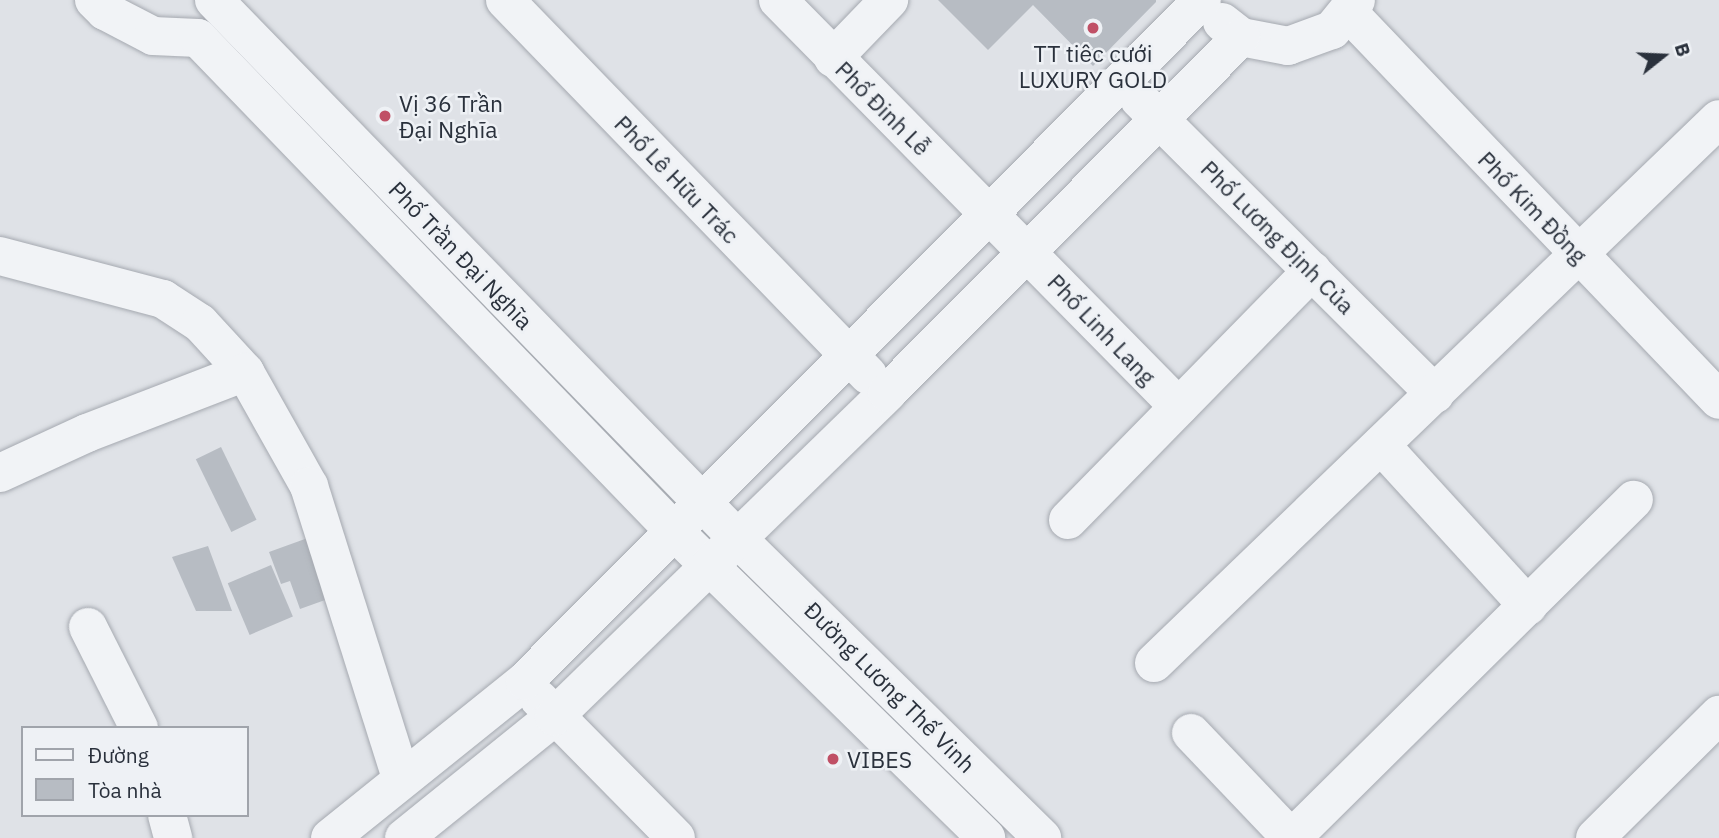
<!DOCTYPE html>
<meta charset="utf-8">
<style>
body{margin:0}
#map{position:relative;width:1719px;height:838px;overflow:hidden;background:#dfe2e7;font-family:"IBM Plex Sans",sans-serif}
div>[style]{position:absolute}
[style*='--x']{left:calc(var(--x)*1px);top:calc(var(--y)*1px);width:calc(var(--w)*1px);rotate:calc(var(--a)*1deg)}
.building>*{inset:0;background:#b7bcc3;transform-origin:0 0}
.roads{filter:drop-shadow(0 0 2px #a5a9b0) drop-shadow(0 0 2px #a5a9b0)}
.minor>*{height:38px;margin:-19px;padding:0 19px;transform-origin:19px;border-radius:19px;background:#f1f3f6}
.dots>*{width:19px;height:19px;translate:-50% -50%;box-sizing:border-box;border:4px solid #eef1f5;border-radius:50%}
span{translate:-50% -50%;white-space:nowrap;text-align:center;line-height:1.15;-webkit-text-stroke:5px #eef1f5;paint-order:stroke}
.poi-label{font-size:23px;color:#2a313c}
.left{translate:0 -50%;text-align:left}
.street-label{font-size:23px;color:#2a313c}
.legend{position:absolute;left:21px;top:726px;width:228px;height:91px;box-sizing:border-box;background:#eef1f5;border:2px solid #a0a4ab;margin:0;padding:9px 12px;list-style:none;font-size:21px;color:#2a313c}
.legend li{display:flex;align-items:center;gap:14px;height:35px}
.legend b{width:35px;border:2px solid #a0a4ab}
.north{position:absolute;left:1628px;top:21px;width:70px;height:70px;-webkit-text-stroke:5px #eef1f5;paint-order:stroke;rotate:72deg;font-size:19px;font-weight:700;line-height:28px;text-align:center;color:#2a313c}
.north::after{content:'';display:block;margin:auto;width:24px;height:32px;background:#2a313c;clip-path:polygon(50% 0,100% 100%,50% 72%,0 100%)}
</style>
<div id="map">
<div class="building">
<i style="clip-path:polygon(938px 0,1156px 0,1156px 2px,1093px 66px,1033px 5px,988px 50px)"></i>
<i style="left:221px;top:447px;width:81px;height:28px;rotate:64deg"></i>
<i style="clip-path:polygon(316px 535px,339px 595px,300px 609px,290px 581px,281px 584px,269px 552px)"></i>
<i style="clip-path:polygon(208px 546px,232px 611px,196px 611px,172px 557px)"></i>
<i style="left:271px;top:565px;width:56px;height:47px;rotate:67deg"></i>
</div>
<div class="roads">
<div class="minor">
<i style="--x:94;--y:0;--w:16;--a:45"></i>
<i style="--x:105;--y:11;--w:54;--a:27.5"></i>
<i style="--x:153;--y:36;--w:45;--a:2.5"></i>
<i style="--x:214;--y:0;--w:750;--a:45.81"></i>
<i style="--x:737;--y:538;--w:428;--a:44.5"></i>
<i style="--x:505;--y:0;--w:522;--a:45.93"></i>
<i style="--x:778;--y:0;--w:571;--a:45.43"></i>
<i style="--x:1349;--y:13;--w:535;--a:46.29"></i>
<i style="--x:1222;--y:22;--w:24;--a:38"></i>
<i style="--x:1241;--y:37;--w:48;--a:10.8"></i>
<i style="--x:1288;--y:46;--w:47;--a:-20"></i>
<i style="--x:1332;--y:30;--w:38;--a:-51"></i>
<i style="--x:198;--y:38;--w:688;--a:46"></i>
<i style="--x:676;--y:533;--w:435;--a:44.5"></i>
<i style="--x:833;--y:58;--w:81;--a:-46"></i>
<i style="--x:1139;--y:99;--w:418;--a:44.9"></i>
<i style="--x:0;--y:256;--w:169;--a:14.8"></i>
<i style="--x:163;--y:299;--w:44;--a:33"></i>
<i style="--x:200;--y:323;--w:67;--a:47.4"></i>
<i style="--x:245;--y:372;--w:131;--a:60.7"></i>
<i style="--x:309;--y:486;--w:306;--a:72.5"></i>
<i style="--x:1381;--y:445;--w:218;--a:47.6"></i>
<i style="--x:0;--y:473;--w:96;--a:-24.7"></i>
<i style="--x:87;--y:433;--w:169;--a:-21.1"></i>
<i style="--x:1068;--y:520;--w:349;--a:-45.6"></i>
<i style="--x:88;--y:627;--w:113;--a:63.2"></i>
<i style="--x:1154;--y:663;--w:784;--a:-43.92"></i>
<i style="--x:539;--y:699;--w:195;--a:45.4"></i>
<i style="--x:1191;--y:733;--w:145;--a:46.4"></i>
<i style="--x:167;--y:815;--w:24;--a:75"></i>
<i style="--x:330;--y:838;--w:250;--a:-38.8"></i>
<i style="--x:525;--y:681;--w:960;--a:-45.17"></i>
<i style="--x:404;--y:838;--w:193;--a:-38.9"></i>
<i style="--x:554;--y:717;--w:465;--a:-44.2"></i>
<i style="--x:887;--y:393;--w:502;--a:-45.16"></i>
<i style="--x:1292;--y:838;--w:481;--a:-44.7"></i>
<i style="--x:1595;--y:838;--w:175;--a:-44.8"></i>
</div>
</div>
<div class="dots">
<i style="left:1093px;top:28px;background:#c05066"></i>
<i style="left:385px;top:116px;background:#c05066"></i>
<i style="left:833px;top:759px;background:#c05066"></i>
</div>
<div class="poi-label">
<span style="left:1093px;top:66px">TT tiêc cưới<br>LUXURY GOLD</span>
<span class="left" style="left:399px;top:116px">Vị 36 Trần<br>Đại Nghĩa</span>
<span class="left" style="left:847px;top:759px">VIBES</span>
</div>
<div class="street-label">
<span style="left:883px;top:108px;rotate:45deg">Phố Đinh Lễ</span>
<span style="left:677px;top:179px;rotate:46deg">Phố Lê Hữu Trác</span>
<span style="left:1533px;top:207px;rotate:46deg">Phố Kim Đồng</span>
<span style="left:1278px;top:237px;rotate:45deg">Phố Lương Định Của</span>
<span style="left:461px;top:255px;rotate:46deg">Phố Trần Đại Nghĩa</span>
<span style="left:1102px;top:329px;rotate:46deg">Phố Linh Lang</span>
<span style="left:890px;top:687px;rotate:45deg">Đường Lương Thế Vinh</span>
</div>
<ul class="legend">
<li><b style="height:9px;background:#f1f3f6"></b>Đường</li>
<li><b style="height:19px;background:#b7bcc3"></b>Tòa nhà</li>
</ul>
<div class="north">B</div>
</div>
